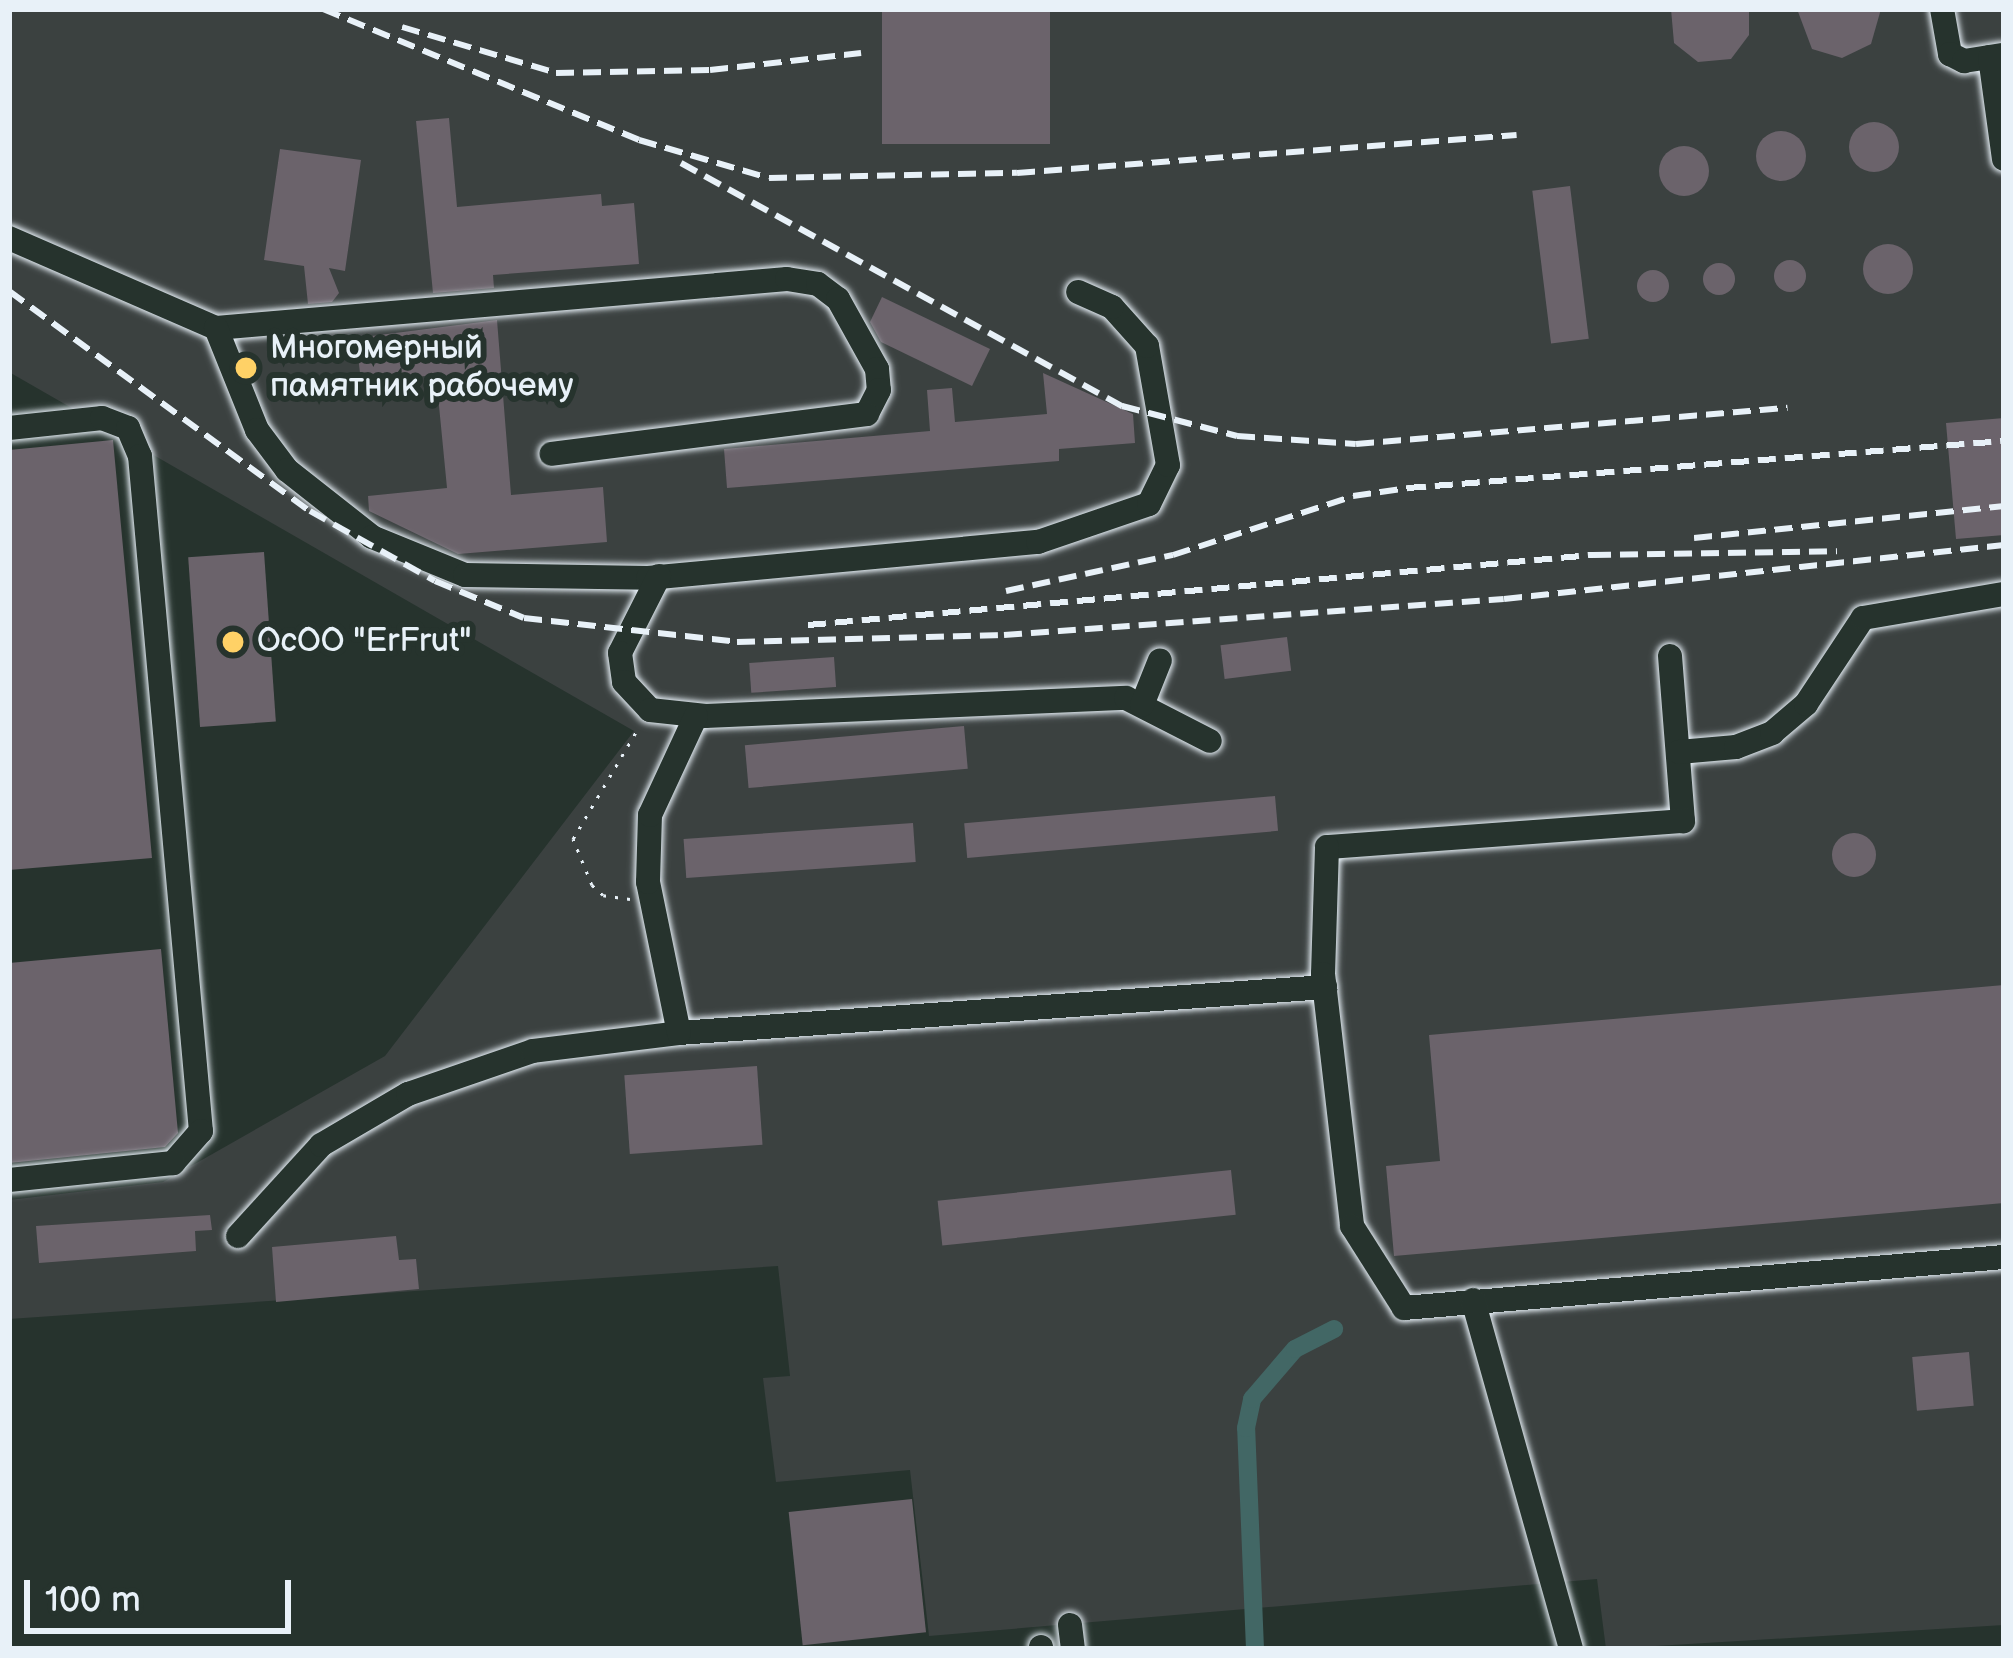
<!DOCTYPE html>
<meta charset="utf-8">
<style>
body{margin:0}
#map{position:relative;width:2013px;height:1658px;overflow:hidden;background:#26332d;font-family:"Balsamiq Sans",sans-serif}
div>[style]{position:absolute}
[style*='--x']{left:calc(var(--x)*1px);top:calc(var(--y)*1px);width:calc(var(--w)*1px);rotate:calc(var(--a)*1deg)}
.built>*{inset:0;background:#3b4140}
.canal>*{height:18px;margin:-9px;padding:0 9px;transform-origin:9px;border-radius:9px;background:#426765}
.building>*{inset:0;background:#6b636b;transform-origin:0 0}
.round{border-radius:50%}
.path>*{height:3px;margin-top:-1.5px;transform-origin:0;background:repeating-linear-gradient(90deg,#e8f1f8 0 3px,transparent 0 12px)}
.roads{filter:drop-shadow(0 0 3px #e8f1f8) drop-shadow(0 0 3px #e8f1f8)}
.minor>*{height:24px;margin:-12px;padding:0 12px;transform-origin:12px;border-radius:12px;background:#26332d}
.rail>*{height:6px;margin-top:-3px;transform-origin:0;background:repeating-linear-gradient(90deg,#e8f1f8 0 18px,transparent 0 27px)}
.dots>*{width:33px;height:33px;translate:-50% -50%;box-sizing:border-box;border:6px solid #26332d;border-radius:50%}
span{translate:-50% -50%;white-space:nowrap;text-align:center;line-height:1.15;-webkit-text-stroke:12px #26332d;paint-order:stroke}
.poi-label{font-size:33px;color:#e8f1f8}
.left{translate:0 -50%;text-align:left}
.frame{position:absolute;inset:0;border:12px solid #e8f1f8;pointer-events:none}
.scale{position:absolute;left:24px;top:1580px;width:267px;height:54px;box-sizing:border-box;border:6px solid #e8f1f8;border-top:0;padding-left:15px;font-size:36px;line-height:42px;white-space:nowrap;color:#e8f1f8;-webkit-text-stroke:9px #26332d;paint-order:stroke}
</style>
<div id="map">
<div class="built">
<i style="clip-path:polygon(9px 9px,2004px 9px,2004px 1625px,1606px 1649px,1597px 1579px,929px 1636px,910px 1470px,776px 1482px,763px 1378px,790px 1376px,778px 1266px,9px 1319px,9px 1200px,163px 1182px,385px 1056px,634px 731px,9px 372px)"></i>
</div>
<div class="canal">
<i style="--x:1255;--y:1649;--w:221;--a:-92.3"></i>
<i style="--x:1246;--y:1428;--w:30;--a:-78"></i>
<i style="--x:1252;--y:1399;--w:66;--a:-49.3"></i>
<i style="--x:1295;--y:1349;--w:44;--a:-27.1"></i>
</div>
<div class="building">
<i style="left:882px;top:9px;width:168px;height:135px"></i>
<i style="clip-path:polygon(1671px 9px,1749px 9px,1749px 35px,1731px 59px,1698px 62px,1674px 43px)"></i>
<i style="clip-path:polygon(1797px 9px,1881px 9px,1871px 44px,1842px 58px,1812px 49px)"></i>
<i style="clip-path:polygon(449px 118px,457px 207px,601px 194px,602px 206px,634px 203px,639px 264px,493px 275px,494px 288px,433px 293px,416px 121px)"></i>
<i class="round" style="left:1849px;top:122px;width:50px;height:50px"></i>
<i class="round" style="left:1756px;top:131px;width:50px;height:50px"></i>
<i class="round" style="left:1659px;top:146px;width:50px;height:50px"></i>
<i style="clip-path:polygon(280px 149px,361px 160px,345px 271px,329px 268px,339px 293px,332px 302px,308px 304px,304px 266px,264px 260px)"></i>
<i style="left:1570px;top:186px;width:154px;height:38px;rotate:83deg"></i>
<i class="round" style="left:1863px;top:244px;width:50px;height:50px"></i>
<i class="round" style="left:1774px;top:260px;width:32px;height:32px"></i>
<i class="round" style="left:1703px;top:263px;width:32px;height:32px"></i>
<i class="round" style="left:1637px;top:270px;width:32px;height:32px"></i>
<i style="clip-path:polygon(882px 297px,990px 349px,972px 386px,881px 342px,870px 322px)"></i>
<i style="clip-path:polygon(497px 320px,511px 495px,603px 487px,607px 542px,458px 554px,369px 511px,368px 496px,447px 488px,436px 375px,361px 382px,356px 338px)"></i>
<i style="clip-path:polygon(1043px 373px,1133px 414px,1135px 443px,1059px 449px,1059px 461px,727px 488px,724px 449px,930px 431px,927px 390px,952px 388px,955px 422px,1047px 414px)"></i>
<i style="clip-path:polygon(2004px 418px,2004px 535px,1956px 539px,1946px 423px)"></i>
<i style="clip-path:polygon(113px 440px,152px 858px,9px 870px,9px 450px)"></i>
<i style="left:264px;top:552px;width:170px;height:76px;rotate:86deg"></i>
<i style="left:1287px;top:637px;width:34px;height:67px;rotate:83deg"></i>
<i style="left:834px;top:657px;width:30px;height:85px;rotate:86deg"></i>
<i style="left:964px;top:726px;width:43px;height:220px;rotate:85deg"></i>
<i style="left:1275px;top:796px;width:35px;height:312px;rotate:85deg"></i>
<i style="left:913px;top:823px;width:39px;height:230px;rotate:86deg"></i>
<i class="round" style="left:1832px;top:833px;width:44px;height:44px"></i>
<i style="clip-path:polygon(161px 949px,178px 1133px,165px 1147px,9px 1163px,9px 963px)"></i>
<i style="clip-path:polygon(2004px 985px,2004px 1203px,1394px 1256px,1386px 1166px,1440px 1161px,1429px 1035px)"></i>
<i style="left:757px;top:1066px;width:79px;height:133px;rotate:86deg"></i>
<i style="left:1231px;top:1170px;width:45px;height:295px;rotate:84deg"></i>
<i style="clip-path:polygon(210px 1215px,212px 1230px,195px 1231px,196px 1251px,39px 1263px,36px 1226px)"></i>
<i style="clip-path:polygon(396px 1236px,399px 1260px,416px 1259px,419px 1289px,276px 1302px,272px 1247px)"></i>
<i style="left:1969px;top:1352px;width:54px;height:57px;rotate:85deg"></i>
<i style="left:912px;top:1499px;width:134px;height:124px;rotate:84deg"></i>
</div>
<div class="path">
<i style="--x:630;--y:899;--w:27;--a:-172"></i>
<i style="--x:603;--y:895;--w:15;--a:-138"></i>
<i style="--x:592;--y:885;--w:50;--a:-112.4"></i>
<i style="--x:573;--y:839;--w:130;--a:-59.5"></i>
</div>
<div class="roads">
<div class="minor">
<i style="--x:1942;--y:9;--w:46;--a:79.9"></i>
<i style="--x:1950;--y:54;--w:16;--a:27"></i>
<i style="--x:1964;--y:61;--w:38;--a:-9"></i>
<i style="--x:1990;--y:57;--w:103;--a:82.2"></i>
<i style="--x:9;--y:238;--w:226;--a:23.5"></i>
<i style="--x:216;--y:328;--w:573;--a:-4.9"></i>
<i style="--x:787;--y:279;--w:31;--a:9"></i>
<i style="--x:818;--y:284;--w:25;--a:37"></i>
<i style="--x:838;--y:299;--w:80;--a:60.9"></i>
<i style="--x:877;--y:369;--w:21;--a:85"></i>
<i style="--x:879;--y:390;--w:27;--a:117"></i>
<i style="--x:867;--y:414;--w:318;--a:172.8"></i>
<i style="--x:216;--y:328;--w:110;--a:68.1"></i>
<i style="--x:257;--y:430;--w:50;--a:53.1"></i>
<i style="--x:287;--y:470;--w:108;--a:38.2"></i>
<i style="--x:372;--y:537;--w:100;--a:22.2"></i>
<i style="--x:465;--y:575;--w:183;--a:0.9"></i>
<i style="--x:648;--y:578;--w:392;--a:-5.3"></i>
<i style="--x:1038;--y:542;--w:117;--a:-18.9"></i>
<i style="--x:1149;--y:504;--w:43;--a:-64"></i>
<i style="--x:1168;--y:465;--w:121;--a:-100"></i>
<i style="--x:1147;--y:346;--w:52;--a:-131.9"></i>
<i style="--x:1112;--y:307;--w:37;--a:-156"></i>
<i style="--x:9;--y:428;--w:94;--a:-6.1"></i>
<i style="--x:102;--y:418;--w:28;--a:21"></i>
<i style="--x:128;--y:428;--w:30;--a:67"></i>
<i style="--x:140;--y:456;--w:678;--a:84.84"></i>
<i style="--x:201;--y:1131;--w:43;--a:131.2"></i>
<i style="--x:173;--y:1163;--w:165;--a:174.1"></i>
<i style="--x:659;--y:576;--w:86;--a:116.9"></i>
<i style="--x:620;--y:653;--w:29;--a:82"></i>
<i style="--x:624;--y:682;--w:38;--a:47"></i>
<i style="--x:650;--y:710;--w:56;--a:6.1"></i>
<i style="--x:706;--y:716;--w:420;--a:-2.5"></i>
<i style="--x:1126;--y:698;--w:94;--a:27.1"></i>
<i style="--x:1670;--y:656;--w:166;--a:85.5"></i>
<i style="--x:1683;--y:821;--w:357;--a:175.8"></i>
<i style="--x:1327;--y:847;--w:127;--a:91.8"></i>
<i style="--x:1323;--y:974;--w:254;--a:83.4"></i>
<i style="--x:1352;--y:1226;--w:97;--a:57.6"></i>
<i style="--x:1404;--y:1308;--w:602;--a:-4.86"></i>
<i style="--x:1142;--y:705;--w:48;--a:-68.2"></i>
<i style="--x:1679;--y:752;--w:57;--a:-5"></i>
<i style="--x:1736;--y:747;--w:39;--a:-21"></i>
<i style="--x:1772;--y:733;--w:45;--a:-40.5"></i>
<i style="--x:1806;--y:704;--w:103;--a:-56.5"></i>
<i style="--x:1863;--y:618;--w:143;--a:-9.7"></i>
<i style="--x:679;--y:1033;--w:648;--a:-4.07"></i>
<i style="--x:238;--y:1236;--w:123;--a:-47.6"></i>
<i style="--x:321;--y:1145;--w:101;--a:-30.4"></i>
<i style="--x:408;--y:1094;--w:132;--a:-19"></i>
<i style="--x:533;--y:1051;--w:147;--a:-7"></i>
<i style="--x:679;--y:1033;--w:154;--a:-101.6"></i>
<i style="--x:648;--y:882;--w:67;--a:-88.3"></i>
<i style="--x:650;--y:815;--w:109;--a:-65.1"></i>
<i style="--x:1473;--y:1300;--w:362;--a:74.3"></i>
<i style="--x:1070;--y:1625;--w:24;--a:83"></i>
<i style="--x:1041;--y:1647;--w:2;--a:90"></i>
</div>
</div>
<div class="rail">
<i style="--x:323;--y:9;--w:342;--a:22.5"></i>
<i style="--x:639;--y:140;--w:135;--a:16.3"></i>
<i style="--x:769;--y:178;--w:248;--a:-1.2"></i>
<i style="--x:1017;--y:173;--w:501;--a:-4.35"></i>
<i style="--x:402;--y:27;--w:161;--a:16.6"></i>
<i style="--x:556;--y:73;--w:154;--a:-1.1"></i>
<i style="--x:710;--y:70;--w:152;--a:-6.4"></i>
<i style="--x:681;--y:163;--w:504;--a:28.86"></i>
<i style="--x:1122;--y:406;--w:119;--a:14.6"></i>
<i style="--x:1237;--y:436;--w:119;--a:3.8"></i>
<i style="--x:1356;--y:444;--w:433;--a:-4.8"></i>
<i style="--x:9;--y:291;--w:373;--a:36.2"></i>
<i style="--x:310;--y:511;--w:143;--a:29.2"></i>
<i style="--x:435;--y:581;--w:96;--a:22.6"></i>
<i style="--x:524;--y:618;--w:214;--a:6.4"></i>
<i style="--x:737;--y:642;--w:267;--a:-1.5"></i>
<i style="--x:1004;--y:635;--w:501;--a:-4.12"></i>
<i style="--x:1504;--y:599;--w:503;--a:-6.16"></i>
<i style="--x:1694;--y:538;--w:312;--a:-5.9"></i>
<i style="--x:1006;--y:591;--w:171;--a:-12.2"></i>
<i style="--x:1173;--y:555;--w:189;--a:-18.1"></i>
<i style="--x:1353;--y:496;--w:56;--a:-8.3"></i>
<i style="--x:1408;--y:488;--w:598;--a:-4.51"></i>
<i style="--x:808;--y:625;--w:788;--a:-5.1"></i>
<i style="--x:1593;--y:555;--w:244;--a:-0.9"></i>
</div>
<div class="dots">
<i style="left:246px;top:368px;background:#ffd166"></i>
<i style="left:233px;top:642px;background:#ffd166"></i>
</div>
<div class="poi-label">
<span class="left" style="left:270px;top:368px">Многомерный<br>памятник рабочему</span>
<span class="left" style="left:257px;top:642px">ОсОО "ErFrut"</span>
</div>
<div class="frame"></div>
<div class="scale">100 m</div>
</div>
